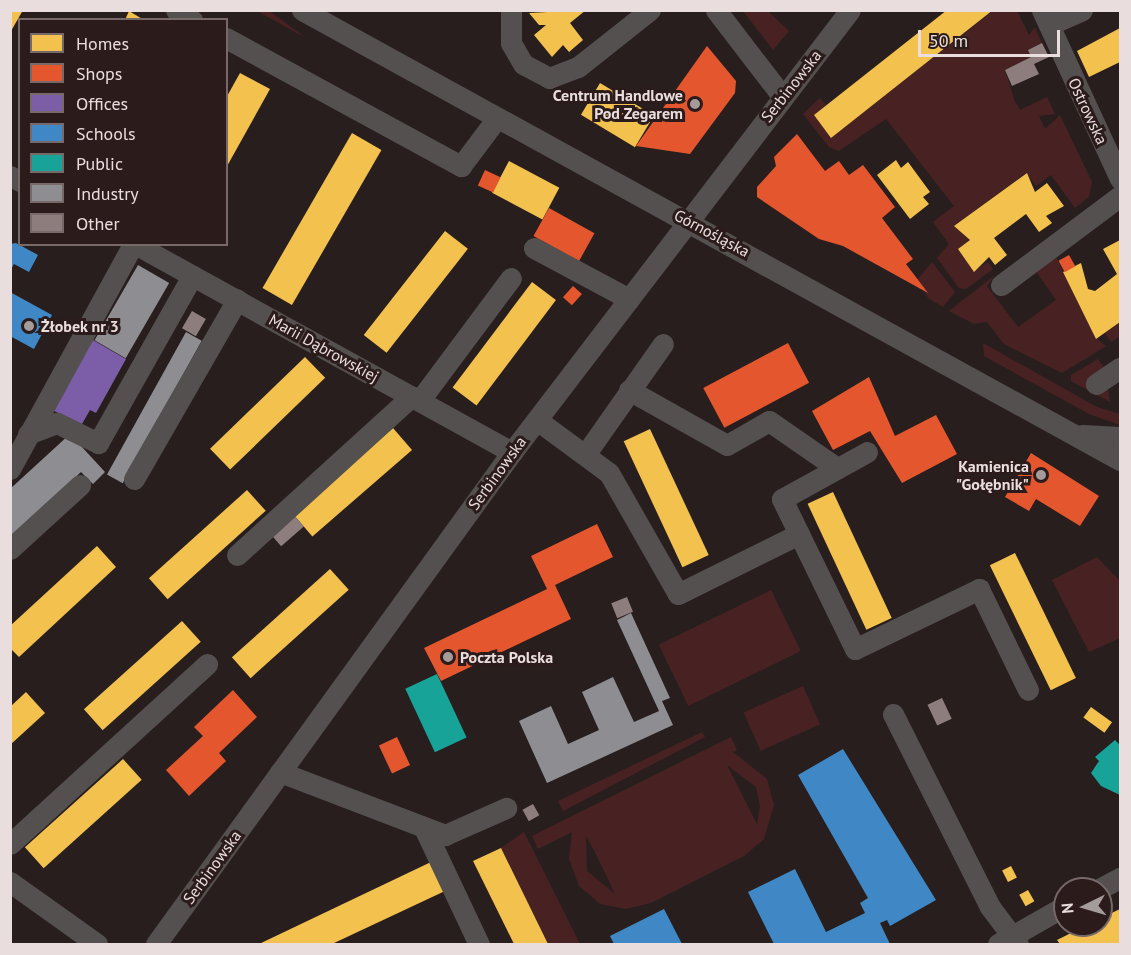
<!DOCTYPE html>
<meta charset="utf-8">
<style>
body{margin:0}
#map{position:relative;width:1131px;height:955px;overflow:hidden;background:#281e1e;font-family:"PT Sans",sans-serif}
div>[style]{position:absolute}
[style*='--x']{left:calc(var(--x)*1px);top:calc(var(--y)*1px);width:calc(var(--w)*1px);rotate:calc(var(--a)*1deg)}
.green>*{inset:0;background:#482223;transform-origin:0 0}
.homes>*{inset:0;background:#f2c14e;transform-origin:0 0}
.shops>*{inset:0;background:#e4572e;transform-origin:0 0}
.offices>*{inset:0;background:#7b5ea7}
.schools>*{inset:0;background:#3f88c5}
.public>*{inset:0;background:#17a398;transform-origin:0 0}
.industry>*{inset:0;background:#8d8d92;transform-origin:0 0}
.building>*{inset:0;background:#8e7d7d;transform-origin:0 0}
.minor>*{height:21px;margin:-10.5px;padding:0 10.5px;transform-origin:10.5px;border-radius:10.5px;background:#54504f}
.dots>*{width:16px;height:16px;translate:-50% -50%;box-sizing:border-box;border:3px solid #2b1b1b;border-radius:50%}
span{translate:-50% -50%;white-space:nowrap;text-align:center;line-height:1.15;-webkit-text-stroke:6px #2b1b1b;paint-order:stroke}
.street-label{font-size:16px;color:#e9dedd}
.poi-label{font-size:16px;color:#e9dedd;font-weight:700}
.right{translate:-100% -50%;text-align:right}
.left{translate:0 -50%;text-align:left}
.frame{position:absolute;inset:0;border:12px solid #e9dedd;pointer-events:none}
.legend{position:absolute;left:18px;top:18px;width:210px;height:228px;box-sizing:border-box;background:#2b1b1b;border:2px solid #776969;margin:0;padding:8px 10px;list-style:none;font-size:18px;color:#e9dedd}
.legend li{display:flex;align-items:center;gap:12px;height:30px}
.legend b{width:30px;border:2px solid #776969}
.north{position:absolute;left:1053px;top:877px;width:60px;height:60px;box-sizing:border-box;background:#2b1b1b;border:2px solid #776969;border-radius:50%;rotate:265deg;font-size:16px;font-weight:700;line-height:24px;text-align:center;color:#e9dedd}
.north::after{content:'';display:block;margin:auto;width:21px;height:27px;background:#a59b9a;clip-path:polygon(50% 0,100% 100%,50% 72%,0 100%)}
.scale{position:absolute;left:918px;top:30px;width:142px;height:27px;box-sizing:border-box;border:3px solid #e9dedd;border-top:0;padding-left:8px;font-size:18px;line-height:21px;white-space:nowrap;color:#e9dedd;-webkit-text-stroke:4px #2b1b1b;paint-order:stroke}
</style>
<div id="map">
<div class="green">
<i style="clip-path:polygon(257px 11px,271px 12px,306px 38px)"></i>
<i style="clip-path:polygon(743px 11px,768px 11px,789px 31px,773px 50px)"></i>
<i style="clip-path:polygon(993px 11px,1017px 11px,1029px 35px,1035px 27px,1042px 43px,1028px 50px,1031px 57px,1005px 70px,1015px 102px,1020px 110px,1047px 97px,1055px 114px,1039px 116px,1045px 129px,1060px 115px,1092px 182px,1089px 197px,1075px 208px,1051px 175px,1036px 186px,1026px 173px,954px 226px,970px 240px,958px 249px,974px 271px,988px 262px,993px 269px,966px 289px,959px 288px,937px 258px,949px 244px,933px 222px,954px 206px,886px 119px,839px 151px,829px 147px,803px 114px,820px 98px,826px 105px,814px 115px,832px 137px)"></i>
<i style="clip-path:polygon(1055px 255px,1096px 338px,1106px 346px,1062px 373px,1004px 344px,987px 322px,974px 324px,949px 311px,995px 275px,987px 286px,1018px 327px,1056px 300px,1035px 270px)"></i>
<i style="clip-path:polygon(932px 262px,955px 292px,943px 307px,928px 298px,918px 279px)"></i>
<i style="clip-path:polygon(1120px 322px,1120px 336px,1111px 342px,1105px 333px)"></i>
<i style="clip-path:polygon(983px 343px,1097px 407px,1120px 414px,1120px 425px,1089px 414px,984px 356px)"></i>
<i style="clip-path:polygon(1098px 359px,1105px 369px,1110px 402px,1071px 381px,1071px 375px)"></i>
<i style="clip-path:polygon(1097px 557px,1120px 581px,1120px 638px,1089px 652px,1052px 580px)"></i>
<i style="left:771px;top:590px;width:68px;height:125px;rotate:64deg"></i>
<i style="left:803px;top:686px;width:42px;height:65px;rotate:66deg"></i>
<i style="clip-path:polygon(702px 732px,705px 737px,563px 811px,558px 801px)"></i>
<i style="clip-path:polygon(evenodd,731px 737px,737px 750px,733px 752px,767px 779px,774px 805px,764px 839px,744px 856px,651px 903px,626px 909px,600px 904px,579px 886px,569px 859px,572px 832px,538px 849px,532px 836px,731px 737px,727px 765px,756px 787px,760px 806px,757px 824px,727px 765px,731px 737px,586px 836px,594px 850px,615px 894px,587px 871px,586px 836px)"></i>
<i style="clip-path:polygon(524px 832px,580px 944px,548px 944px,501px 848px)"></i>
</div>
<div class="homes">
<i style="clip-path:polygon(10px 10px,23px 10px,10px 33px)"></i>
<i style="clip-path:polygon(586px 10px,570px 23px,583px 40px,569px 52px,563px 45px,552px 57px,534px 35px,546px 25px,539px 25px,529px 13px)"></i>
<i style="clip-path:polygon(947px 10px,993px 10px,831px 138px,814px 115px)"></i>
<i style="clip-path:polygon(129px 11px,144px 20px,125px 20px)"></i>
<i style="clip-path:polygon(1120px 28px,1120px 62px,1089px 77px,1077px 51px)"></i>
<i style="clip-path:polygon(240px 73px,270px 89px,226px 168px,226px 98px)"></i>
<i style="left:600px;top:83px;width:63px;height:37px;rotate:31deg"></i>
<i style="left:352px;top:133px;width:34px;height:179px;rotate:30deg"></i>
<i style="clip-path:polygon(896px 160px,901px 168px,908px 162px,930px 192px,923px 197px,929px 204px,910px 219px,877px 175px)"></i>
<i style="left:509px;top:161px;width:57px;height:36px;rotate:28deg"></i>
<i style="clip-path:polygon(1027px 173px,1035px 192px,1047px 183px,1064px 206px,1046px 216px,1052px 223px,1039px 232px,1026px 214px,994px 238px,1007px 255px,995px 265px,989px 257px,974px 272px,958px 249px,970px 240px,954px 226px)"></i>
<i style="left:445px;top:231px;width:29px;height:132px;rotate:38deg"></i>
<i style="clip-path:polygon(1120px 240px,1120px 322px,1096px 339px,1063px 272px,1081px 263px,1088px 289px,1095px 291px,1117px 274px,1103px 249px)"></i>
<i style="left:532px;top:282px;width:30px;height:132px;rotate:37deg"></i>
<i style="left:305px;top:357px;width:29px;height:132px;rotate:46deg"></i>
<i style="left:393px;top:428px;width:29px;height:132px;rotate:49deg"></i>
<i style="left:650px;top:429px;width:139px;height:29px;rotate:65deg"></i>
<i style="left:247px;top:490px;width:28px;height:132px;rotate:48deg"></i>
<i style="left:833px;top:492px;width:139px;height:28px;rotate:65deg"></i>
<i style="clip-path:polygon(97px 546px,116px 567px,19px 657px,10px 648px,10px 626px)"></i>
<i style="left:1015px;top:553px;width:139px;height:28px;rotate:64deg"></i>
<i style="left:330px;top:569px;width:28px;height:132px;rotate:48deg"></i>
<i style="left:182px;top:621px;width:28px;height:132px;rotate:48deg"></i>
<i style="clip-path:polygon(26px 692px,45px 713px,10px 745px,10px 707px)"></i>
<i style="left:1091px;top:707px;width:26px;height:13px;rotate:36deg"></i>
<i style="left:123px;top:759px;width:28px;height:132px;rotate:48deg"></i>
<i style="clip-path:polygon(501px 848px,548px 944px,514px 944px,473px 861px)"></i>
<i style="clip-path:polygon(431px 862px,445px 891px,332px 944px,259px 944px)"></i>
<i style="left:1011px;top:866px;width:13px;height:10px;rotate:63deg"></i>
<i style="left:1028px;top:890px;width:13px;height:10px;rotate:61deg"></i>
<i style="clip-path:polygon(1120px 909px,1120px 944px,1060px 944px,1057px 940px,1087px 925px,1101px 925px,1101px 918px)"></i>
</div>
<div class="shops">
<i style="clip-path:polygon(707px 46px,736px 81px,735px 93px,690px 154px,636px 146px)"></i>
<i style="clip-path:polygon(797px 134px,825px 171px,839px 161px,849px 175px,863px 165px,895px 207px,882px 218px,913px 259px,906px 264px,928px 293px,843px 246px,819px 239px,757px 197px,757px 187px,776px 166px,774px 157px)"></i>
<i style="left:485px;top:170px;width:17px;height:17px;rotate:25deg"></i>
<i style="left:549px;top:208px;width:52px;height:32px;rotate:29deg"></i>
<i style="left:1069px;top:255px;width:13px;height:12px;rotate:61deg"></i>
<i style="left:573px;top:286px;width:12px;height:15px;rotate:42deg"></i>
<i style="left:788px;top:343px;width:45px;height:96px;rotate:62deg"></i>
<i style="clip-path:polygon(869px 377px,895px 436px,936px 415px,957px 454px,902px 483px,870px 431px,833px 450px,812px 411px)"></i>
<i style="clip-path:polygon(1031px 453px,1099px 496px,1080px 526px,1036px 499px,1029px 511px,1005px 497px)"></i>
<i style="clip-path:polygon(597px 524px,613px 557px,555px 585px,571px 619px,441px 681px,424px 648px,547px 589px,531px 556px)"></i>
<i style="clip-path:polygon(233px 690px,257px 717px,219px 753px,226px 761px,189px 796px,166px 770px,203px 736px,194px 727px)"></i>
<i style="left:397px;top:737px;width:31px;height:20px;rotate:65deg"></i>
</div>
<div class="offices">
<i style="clip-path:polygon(91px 339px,126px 359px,96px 413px,90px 410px,82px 424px,52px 410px)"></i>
</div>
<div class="schools">
<i style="clip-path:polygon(16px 243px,38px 255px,29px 272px,14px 264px,10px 271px,10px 244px)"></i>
<i style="clip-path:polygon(10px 292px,52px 315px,34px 349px,10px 336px)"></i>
<i style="clip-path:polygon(843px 749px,936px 900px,890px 926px,887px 920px,880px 923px,890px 944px,774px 944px,748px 892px,795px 869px,826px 932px,865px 913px,860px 903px,868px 898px,798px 775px)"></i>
<i style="clip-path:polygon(664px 909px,682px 944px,614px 944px,610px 936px)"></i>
</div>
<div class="public">
<i style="left:437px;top:674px;width:70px;height:35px;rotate:65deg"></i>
<i style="clip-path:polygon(1115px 740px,1120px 745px,1120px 795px,1101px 786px,1091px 773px,1099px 761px,1095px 757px)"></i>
</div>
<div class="industry">
<i style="left:138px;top:265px;width:36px;height:87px;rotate:30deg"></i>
<i style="left:186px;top:332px;width:18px;height:163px;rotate:29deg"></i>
<i style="clip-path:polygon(70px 434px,105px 472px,93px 484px,81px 472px,10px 537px,10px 489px)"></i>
<i style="clip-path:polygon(631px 613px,670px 698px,662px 701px,673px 725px,547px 783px,519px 721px,551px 706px,568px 744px,599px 730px,582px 692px,613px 677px,634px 722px,659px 711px,617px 620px)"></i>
</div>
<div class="building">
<i style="clip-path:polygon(1042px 43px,1049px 57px,1034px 64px,1039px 74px,1012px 86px,1005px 70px,1031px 57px,1028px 50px)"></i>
<i style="left:192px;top:311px;width:16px;height:20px;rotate:30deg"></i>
<i style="left:292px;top:513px;width:18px;height:30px;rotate:49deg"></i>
<i style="left:627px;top:597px;width:16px;height:17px;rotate:68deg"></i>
<i style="left:942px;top:698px;width:23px;height:16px;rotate:65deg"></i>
<i style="left:533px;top:804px;width:13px;height:12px;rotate:61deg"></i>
</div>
<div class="minor">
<i style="--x:176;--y:10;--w:19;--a:32"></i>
<i style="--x:302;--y:10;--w:934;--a:28.82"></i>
<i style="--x:511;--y:10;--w:33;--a:90"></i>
<i style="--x:511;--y:43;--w:24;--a:60"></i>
<i style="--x:523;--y:64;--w:30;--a:28"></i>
<i style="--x:549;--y:78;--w:31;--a:-21"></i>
<i style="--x:578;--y:67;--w:92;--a:-38.4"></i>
<i style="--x:716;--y:10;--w:108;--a:52.5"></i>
<i style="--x:1042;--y:10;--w:186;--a:65.2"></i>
<i style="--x:1049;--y:25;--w:36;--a:-24"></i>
<i style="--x:226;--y:38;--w:268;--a:28.6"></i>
<i style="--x:461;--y:166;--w:60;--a:-53.1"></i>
<i style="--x:10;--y:176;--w:11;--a:27"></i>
<i style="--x:135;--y:244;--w:431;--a:28.9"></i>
<i style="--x:534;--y:248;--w:108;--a:28.2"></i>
<i style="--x:1001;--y:285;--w:149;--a:-36.8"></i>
<i style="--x:1096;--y:384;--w:29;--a:-34"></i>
<i style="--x:629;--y:390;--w:112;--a:29.3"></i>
<i style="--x:727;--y:445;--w:48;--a:-29.7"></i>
<i style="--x:769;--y:421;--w:83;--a:34.7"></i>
<i style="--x:420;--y:400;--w:152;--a:-53.3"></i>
<i style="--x:537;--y:420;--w:89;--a:36.4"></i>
<i style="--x:609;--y:473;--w:139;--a:60.3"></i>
<i style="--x:678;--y:594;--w:135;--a:-26.4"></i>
<i style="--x:799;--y:534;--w:128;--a:64"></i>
<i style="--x:855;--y:649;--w:138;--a:-25.8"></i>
<i style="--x:979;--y:589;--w:112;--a:64.1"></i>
<i style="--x:28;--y:434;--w:31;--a:-21"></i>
<i style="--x:57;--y:423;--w:46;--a:26"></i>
<i style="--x:98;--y:443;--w:192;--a:-60.6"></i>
<i style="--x:1082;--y:435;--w:38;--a:3"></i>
<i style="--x:587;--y:452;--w:132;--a:-54.9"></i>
<i style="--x:10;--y:469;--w:256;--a:-61.3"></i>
<i style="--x:134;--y:479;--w:207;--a:-60.1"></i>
<i style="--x:799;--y:534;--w:39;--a:-116"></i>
<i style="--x:782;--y:499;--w:97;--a:-28.9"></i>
<i style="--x:10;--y:549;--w:95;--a:-42.4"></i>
<i style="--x:237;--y:555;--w:236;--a:-42.3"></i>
<i style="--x:893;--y:714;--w:216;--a:63.3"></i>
<i style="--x:990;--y:907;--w:46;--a:52.9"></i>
<i style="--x:280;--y:772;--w:177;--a:20.9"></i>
<i style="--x:445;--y:835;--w:67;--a:-23.9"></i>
<i style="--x:425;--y:830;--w:126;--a:64.7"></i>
<i style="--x:10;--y:844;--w:267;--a:-42.4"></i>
<i style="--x:10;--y:882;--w:107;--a:35.5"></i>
<i style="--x:1099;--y:889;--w:24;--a:-28"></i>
<i style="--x:156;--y:944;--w:607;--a:-54.11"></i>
<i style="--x:512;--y:452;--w:556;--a:-52.59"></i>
<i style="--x:998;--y:944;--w:77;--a:-29.6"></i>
</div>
<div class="dots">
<i style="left:695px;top:104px;background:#a59b9a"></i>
<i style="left:29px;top:326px;background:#a59b9a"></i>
<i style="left:1041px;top:475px;background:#a59b9a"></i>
<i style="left:448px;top:657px;background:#a59b9a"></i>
</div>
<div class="street-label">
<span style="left:791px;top:86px;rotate:-52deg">Serbinowska</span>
<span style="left:1088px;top:111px;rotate:65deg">Ostrowska</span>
<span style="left:712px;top:233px;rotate:28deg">Górnośląska</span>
<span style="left:324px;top:348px;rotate:29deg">Marii Dąbrowskiej</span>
<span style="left:497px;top:473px;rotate:-54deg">Serbinowska</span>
<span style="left:212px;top:867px;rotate:-54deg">Serbinowska</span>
</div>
<div class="poi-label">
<span class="right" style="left:683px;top:104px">Centrum Handlowe<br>Pod Zegarem</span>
<span class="left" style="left:41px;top:326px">Żłobek nr 3</span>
<span class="right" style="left:1029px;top:475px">Kamienica<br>"Gołębnik"</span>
<span class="left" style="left:460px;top:657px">Poczta Polska</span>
</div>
<div class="frame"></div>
<ul class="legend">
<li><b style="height:16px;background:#f2c14e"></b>Homes</li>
<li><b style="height:16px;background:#e4572e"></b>Shops</li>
<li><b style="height:16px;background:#7b5ea7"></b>Offices</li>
<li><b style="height:16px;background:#3f88c5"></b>Schools</li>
<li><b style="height:16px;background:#17a398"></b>Public</li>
<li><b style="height:16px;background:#8d8d92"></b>Industry</li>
<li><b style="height:16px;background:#8e7d7d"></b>Other</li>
</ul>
<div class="north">N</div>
<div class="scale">50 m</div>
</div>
